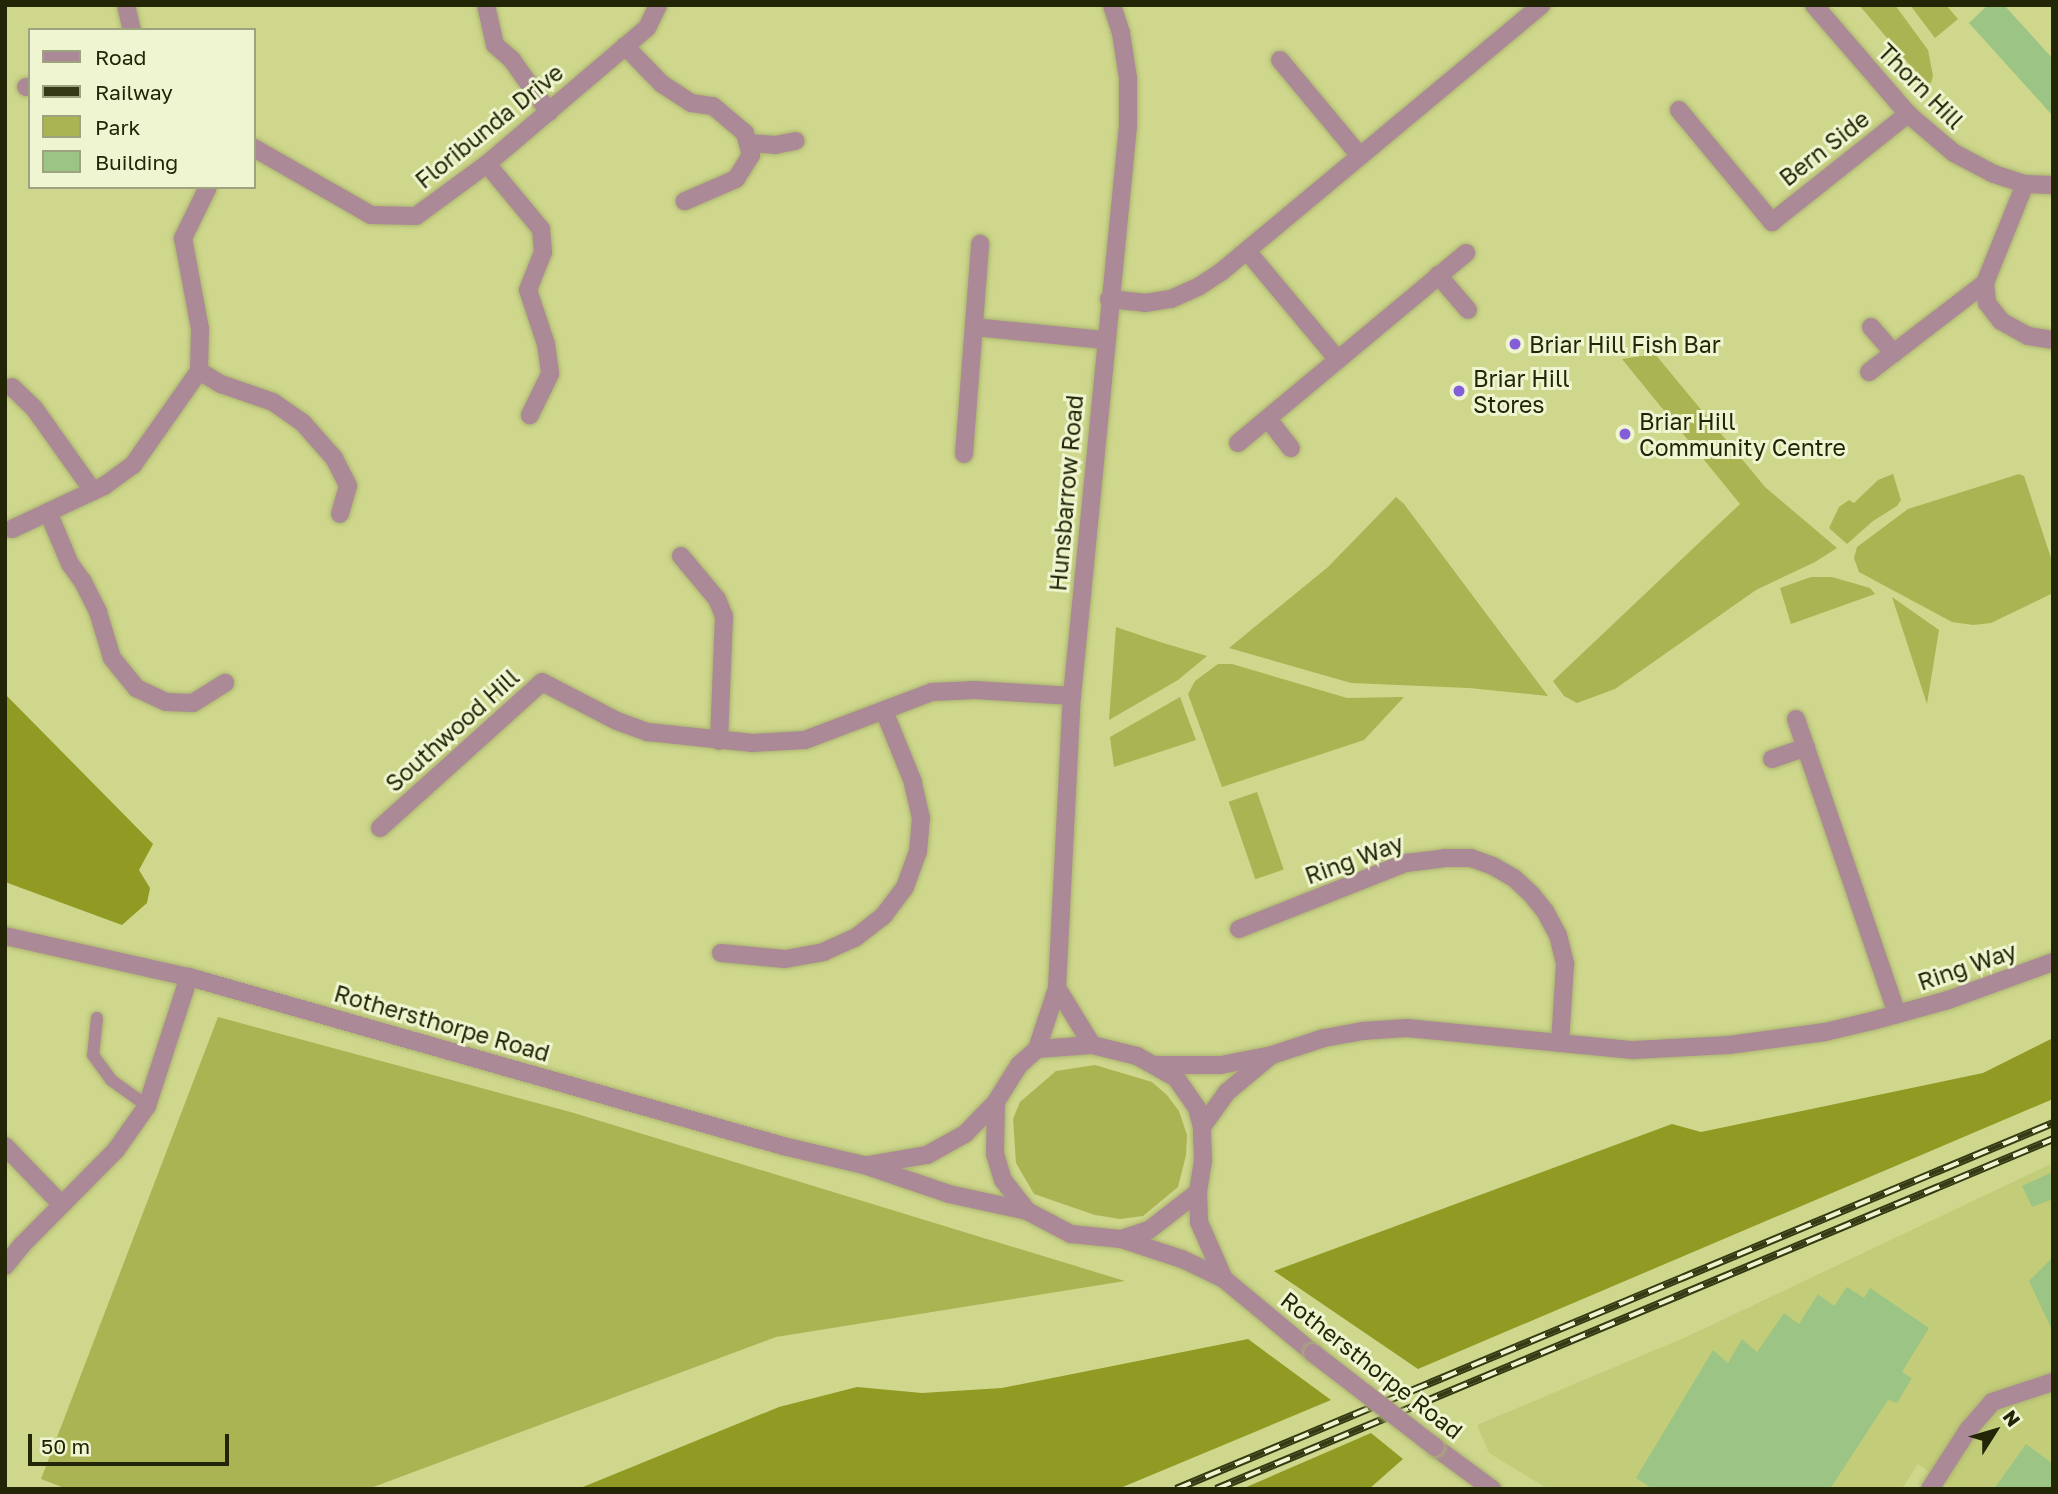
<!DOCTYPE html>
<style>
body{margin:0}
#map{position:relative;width:2058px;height:1494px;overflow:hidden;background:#ced78c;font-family:"Golos Text",sans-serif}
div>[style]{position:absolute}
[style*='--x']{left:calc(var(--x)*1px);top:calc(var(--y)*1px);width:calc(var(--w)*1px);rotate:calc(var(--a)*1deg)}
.built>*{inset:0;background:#c3cd79}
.green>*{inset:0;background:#abb452;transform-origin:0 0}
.forest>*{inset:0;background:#919a23}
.building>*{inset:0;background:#9cc484}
.roads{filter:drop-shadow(0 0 2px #acb471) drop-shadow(0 0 2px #acb471)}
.service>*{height:12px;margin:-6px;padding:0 6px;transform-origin:6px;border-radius:6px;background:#ab8996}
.minor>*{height:18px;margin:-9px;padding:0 9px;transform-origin:9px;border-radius:9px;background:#ab8996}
.tertiary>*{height:18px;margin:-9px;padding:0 9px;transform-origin:9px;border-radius:9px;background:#ab8996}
.rail>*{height:8px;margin-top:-4px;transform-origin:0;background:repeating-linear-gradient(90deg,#eff5d0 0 16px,#353914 0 32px);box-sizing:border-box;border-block:2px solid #353914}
.bridges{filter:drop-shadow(0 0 2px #acb471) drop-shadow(0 0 2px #acb471)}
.tertiary-bridge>*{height:18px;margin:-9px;padding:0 9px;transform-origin:9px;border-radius:9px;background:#ab8996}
.dots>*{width:19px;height:19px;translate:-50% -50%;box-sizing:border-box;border:4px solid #eff5d0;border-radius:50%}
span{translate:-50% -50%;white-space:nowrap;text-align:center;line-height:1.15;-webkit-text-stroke:6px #eff5d0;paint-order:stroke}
.street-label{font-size:23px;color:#232606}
.poi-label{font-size:23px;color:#232606}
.left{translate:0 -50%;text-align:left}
.frame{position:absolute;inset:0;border:7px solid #232606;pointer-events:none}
.legend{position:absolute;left:28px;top:28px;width:228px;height:161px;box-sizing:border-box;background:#eff5d0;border:2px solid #9da27f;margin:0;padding:9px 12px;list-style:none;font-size:21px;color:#232606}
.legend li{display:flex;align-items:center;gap:14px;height:35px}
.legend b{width:35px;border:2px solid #9da27f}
.north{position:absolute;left:1960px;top:1396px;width:70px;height:70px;-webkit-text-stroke:5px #eff5d0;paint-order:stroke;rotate:53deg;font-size:19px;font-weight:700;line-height:28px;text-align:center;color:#232606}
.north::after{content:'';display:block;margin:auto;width:24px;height:32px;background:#232606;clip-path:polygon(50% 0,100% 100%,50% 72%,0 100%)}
.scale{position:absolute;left:28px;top:1434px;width:201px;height:32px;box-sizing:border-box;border:4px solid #232606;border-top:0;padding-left:9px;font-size:21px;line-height:24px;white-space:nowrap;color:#232606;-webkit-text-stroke:5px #eff5d0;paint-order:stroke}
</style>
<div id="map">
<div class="built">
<i style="clip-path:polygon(2053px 1163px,2053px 1489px,1952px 1489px,1918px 1464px,1902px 1489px,1548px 1489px,1489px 1453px,1477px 1425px,1686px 1337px)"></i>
</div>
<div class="green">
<i style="clip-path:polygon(1859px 5px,1895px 5px,1928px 50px,1933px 76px,1931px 83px,1925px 82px,1915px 71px)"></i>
<i style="clip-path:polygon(1910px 5px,1946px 5px,1958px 19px,1935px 38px)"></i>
<i style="clip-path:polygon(1655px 354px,1765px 487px,1837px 548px,1815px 562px,1756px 590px,1615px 689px,1577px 703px,1564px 696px,1553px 681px,1740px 504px,1622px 359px)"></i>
<i style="clip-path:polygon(1893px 474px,1901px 500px,1897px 506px,1873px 521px,1847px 544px,1829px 528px,1839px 507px,1849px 500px,1854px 503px,1878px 480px)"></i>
<i style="clip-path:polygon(2019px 474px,2024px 476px,2053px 564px,2053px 593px,1991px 623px,1973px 625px,1952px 622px,1859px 572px,1854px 558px,1857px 547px,1908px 509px)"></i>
<i style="clip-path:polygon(1396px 497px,1404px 504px,1548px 696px,1469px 688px,1351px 683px,1229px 648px,1328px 567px)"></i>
<i style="clip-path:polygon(1811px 577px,1832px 577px,1870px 588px,1875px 594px,1791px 624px,1780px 588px)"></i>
<i style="clip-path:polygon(1892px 597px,1939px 630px,1927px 704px)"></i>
<i style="clip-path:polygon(1116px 627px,1160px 642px,1207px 656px,1178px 680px,1109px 720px)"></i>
<i style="clip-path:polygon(1218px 664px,1232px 664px,1347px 698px,1404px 697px,1364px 740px,1222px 787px,1188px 694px,1195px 681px)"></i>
<i style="clip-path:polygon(1180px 697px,1196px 740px,1114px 767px,1110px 737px)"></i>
<i style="left:1257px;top:792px;width:82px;height:30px;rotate:71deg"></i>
<i style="clip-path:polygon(218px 1017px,574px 1113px,1125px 1281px,776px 1337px,368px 1489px,67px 1489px,41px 1479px)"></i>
<i style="clip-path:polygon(1095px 1065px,1152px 1082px,1167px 1095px,1179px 1111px,1187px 1135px,1186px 1155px,1178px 1187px,1143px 1216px,1120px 1219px,1095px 1215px,1034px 1194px,1016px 1163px,1013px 1119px,1020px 1102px,1056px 1071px)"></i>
</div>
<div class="forest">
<i style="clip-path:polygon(5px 694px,153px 844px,139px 870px,150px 888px,147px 903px,122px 925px,5px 882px)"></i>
<i style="clip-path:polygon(2053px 1038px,2053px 1099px,1418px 1369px,1274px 1271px,1672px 1124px,1701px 1132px,1983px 1073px)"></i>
<i style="clip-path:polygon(1248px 1339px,1331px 1400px,1118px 1489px,578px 1489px,779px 1407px,857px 1387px,922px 1393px,1002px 1388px)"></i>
<i style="clip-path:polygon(1371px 1433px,1403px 1459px,1369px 1489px,1242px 1489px)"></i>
</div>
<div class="building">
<i style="clip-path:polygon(1988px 5px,2004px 5px,2053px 59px,2053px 116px,1969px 23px)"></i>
<i style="clip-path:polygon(2053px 1172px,2053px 1199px,2032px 1207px,2022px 1186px)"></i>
<i style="clip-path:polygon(2053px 1257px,2053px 1332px,2029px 1281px)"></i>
<i style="clip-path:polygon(1847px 1287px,1864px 1298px,1870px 1288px,1929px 1328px,1902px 1372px,1912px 1378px,1897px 1403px,1888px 1400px,1830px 1489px,1653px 1489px,1636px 1478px,1713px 1350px,1728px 1363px,1742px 1339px,1757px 1352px,1784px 1313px,1799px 1324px,1818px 1294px,1834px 1306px)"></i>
<i style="clip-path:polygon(2026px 1444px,2053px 1464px,2053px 1489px,1994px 1489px)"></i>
</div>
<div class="roads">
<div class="service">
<i style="--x:97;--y:1018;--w:37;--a:96"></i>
<i style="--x:93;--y:1055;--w:31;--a:54"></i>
<i style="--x:111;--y:1080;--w:44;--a:35.8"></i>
</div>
<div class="minor">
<i style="--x:126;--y:5;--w:26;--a:77"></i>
<i style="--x:486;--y:5;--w:41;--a:77.3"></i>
<i style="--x:495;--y:45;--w:23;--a:41"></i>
<i style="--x:512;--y:60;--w:64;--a:54.6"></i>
<i style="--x:1814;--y:5;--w:144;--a:49.2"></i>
<i style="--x:1908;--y:114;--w:60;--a:40.3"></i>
<i style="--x:1954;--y:153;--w:45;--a:27.7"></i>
<i style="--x:1994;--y:174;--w:33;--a:18"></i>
<i style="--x:2025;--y:184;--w:28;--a:2"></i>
<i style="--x:625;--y:46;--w:53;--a:45.8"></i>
<i style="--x:662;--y:84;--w:35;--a:33"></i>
<i style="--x:691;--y:103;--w:22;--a:8"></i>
<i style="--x:713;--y:106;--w:42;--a:40.2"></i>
<i style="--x:745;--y:133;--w:23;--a:75"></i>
<i style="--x:751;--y:155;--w:28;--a:122"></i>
<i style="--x:736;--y:179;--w:56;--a:156.7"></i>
<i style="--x:1280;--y:60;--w:125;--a:50.2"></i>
<i style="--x:26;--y:87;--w:4;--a:0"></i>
<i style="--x:1679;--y:110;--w:146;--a:50.3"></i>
<i style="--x:1772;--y:222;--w:174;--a:-38.5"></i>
<i style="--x:748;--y:143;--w:27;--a:4"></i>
<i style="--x:775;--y:145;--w:21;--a:-11"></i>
<i style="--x:254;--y:148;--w:135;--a:29.8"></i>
<i style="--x:371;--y:215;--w:45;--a:1.3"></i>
<i style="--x:416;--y:216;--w:88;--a:-36.2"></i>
<i style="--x:487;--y:164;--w:210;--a:-40.4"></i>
<i style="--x:647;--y:28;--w:25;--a:-64"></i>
<i style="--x:487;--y:164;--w:85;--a:50.3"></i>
<i style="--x:541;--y:229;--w:23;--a:85"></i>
<i style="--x:543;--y:252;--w:41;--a:111.5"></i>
<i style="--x:528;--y:290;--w:57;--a:71.6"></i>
<i style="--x:546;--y:344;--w:30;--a:82"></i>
<i style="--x:550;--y:374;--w:46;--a:116"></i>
<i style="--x:2025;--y:184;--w:107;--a:112"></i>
<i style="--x:1985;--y:283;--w:20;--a:84"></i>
<i style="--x:1987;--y:303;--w:23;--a:52"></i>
<i style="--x:2001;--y:321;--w:31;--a:29"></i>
<i style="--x:2028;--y:336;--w:25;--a:9"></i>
<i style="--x:208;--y:187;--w:57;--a:116.1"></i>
<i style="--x:183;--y:238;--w:93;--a:79.4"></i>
<i style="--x:200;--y:329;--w:42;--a:91.4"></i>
<i style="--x:199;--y:371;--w:26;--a:31"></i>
<i style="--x:221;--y:384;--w:55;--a:19.1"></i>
<i style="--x:273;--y:402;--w:37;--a:35"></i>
<i style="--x:303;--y:423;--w:47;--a:48.5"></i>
<i style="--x:334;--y:458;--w:31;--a:63"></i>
<i style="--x:348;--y:486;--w:29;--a:106"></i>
<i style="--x:1247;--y:251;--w:142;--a:50.1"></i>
<i style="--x:1438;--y:275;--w:46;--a:49.4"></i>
<i style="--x:1109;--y:299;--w:36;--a:6"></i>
<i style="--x:1145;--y:303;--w:26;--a:-9"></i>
<i style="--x:1171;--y:299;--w:30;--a:-24"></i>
<i style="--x:1198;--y:287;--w:27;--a:-33"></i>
<i style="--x:1221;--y:272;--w:417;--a:-39.8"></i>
<i style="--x:974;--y:327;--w:132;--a:5.7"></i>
<i style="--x:1871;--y:327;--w:35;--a:49"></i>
<i style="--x:1869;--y:372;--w:146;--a:-37.5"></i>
<i style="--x:12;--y:387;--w:30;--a:44"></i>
<i style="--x:34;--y:408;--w:102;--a:54.6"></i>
<i style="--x:1268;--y:419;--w:37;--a:52"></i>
<i style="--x:1238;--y:443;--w:297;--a:-39.8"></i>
<i style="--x:964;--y:454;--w:211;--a:-85.6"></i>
<i style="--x:48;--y:512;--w:56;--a:67.1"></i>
<i style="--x:70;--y:564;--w:22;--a:54"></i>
<i style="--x:83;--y:582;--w:34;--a:63"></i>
<i style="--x:98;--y:612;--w:48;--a:73.1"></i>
<i style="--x:112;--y:658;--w:38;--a:51"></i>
<i style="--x:136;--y:688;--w:33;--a:25"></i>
<i style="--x:166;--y:702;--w:27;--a:2"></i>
<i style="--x:193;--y:703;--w:38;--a:-32"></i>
<i style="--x:12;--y:529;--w:102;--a:-25.1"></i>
<i style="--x:104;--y:486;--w:36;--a:-36"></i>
<i style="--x:133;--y:465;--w:115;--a:-54.9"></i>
<i style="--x:681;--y:556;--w:56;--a:50.1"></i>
<i style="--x:717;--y:599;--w:18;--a:68"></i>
<i style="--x:724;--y:616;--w:125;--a:92.3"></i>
<i style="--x:1796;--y:719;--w:312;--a:71.1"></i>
<i style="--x:1772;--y:759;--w:36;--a:-19"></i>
<i style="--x:380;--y:828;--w:218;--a:-42"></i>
<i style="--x:542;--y:682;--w:85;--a:27.5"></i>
<i style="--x:617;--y:721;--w:33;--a:20"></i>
<i style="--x:648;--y:732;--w:105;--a:6"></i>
<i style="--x:752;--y:743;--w:53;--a:-3.2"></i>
<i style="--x:805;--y:740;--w:136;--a:-20.7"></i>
<i style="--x:932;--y:692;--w:43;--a:-2.7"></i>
<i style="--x:975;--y:690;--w:97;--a:3.5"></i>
<i style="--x:1239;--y:929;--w:180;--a:-21.6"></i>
<i style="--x:1406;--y:863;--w:38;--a:-7"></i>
<i style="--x:1444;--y:858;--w:27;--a:0"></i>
<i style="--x:1471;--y:858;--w:23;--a:20"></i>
<i style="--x:1493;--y:866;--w:24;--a:30"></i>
<i style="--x:1514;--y:878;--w:25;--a:43"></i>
<i style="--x:1532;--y:895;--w:21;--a:51"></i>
<i style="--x:1545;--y:911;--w:27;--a:62"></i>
<i style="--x:1558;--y:935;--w:30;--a:76"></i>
<i style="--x:1565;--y:964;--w:79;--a:93.6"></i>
<i style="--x:721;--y:953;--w:64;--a:5.4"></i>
<i style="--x:785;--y:959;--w:39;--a:-10"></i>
<i style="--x:823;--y:952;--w:35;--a:-24"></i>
<i style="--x:855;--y:938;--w:37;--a:-38"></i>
<i style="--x:884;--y:915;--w:35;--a:-53"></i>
<i style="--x:905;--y:887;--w:37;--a:-70"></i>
<i style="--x:918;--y:852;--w:34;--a:-85"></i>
<i style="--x:921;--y:818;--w:37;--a:-103"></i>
<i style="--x:913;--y:782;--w:77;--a:-112.2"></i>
<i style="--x:1156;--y:1065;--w:65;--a:0"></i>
<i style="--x:1221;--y:1065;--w:52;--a:-11.1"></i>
<i style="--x:1272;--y:1055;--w:55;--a:-18.1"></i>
<i style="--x:1324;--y:1038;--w:39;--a:-10"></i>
<i style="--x:1362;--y:1031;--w:45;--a:-3.8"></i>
<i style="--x:1407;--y:1028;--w:227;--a:5.6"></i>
<i style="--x:1633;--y:1050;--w:96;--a:-3"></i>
<i style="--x:1729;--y:1045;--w:97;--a:-7.7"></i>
<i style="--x:1825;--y:1032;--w:48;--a:-13.2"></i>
<i style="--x:1872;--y:1021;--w:79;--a:-15.4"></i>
<i style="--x:1948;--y:1000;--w:112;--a:-19.9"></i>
<i style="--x:1202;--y:1127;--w:43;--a:-54.5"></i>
<i style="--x:1227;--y:1092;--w:55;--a:-39.8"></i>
<i style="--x:5;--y:1146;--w:81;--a:46"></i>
<i style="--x:5;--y:1266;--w:27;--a:-51"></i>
<i style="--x:22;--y:1245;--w:134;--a:-45.3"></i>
<i style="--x:116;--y:1150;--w:54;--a:-54.8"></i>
<i style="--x:147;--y:1106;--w:136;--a:-72"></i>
<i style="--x:1930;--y:1489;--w:70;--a:-57.2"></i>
<i style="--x:1968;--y:1430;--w:37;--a:-49"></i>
<i style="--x:1992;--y:1402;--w:64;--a:-18.2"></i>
</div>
<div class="tertiary">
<i style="--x:5;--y:936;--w:189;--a:12.6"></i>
<i style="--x:189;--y:977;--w:618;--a:15.88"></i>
<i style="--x:783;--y:1146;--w:83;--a:13.2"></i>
<i style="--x:864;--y:1165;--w:90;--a:18.8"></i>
<i style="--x:949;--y:1194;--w:80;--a:12.3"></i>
<i style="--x:1027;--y:1211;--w:50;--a:27.6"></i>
<i style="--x:1071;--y:1234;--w:50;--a:5.7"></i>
<i style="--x:1121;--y:1239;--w:29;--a:-18"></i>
<i style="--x:1149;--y:1230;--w:62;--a:-37.8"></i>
<i style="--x:1198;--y:1192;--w:31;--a:-81"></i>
<i style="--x:1203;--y:1161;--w:34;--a:-92"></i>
<i style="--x:1202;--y:1127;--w:20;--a:-105"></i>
<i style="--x:1197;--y:1108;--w:37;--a:-125"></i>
<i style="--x:1176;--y:1078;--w:45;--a:-150.6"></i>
<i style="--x:1137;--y:1056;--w:46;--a:-166.3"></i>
<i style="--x:1092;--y:1045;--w:55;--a:175.8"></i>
<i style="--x:1037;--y:1049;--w:24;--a:138"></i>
<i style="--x:1019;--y:1065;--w:44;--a:121.9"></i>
<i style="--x:996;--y:1102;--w:52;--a:91.1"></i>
<i style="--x:995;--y:1154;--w:27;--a:73"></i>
<i style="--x:1003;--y:1180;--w:39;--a:52"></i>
<i style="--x:1057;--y:988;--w:67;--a:58.4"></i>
<i style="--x:1037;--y:1049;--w:64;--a:-71.8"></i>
<i style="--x:1057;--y:988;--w:292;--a:-87.1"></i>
<i style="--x:1072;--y:696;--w:573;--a:-84.39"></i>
<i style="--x:1128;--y:126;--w:48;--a:-90"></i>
<i style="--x:1128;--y:78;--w:46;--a:-98.8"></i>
<i style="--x:1121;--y:33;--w:29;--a:-108"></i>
<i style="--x:868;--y:1165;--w:60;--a:-9.6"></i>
<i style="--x:927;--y:1155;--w:43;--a:-28.9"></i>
<i style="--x:965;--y:1134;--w:45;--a:-45.9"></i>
<i style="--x:1198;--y:1192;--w:30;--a:88"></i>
<i style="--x:1199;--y:1222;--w:62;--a:66.3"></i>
<i style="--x:1121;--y:1239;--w:64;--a:18.2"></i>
<i style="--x:1182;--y:1259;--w:47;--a:25.5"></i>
<i style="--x:1224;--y:1279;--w:116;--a:39.7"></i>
<i style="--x:1435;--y:1447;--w:71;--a:36.4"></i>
</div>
</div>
<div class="rail">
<i style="--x:1176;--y:1489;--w:950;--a:-22.65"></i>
<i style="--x:1216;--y:1489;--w:907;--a:-22.69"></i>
</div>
<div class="bridges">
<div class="tertiary-bridge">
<i style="--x:1313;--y:1353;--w:154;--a:37.6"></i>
</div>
</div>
<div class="dots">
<i style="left:1515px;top:344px;background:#835ed8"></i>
<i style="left:1459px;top:391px;background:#835ed8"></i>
<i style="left:1625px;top:434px;background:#835ed8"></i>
</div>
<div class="street-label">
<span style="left:1921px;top:86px;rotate:45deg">Thorn Hill</span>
<span style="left:489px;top:126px;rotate:-39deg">Floribunda Drive</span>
<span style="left:1824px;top:148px;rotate:-38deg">Bern Side</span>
<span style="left:1066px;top:493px;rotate:-85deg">Hunsbarrow Road</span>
<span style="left:452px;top:730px;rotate:-42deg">Southwood Hill</span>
<span style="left:1354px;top:859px;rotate:-20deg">Ring Way</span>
<span style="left:1967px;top:966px;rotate:-19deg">Ring Way</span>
<span style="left:442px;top:1023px;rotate:16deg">Rothersthorpe Road</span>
<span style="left:1372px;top:1365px;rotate:38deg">Rothersthorpe Road</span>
</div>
<div class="poi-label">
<span class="left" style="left:1529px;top:344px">Briar Hill Fish Bar</span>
<span class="left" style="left:1473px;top:391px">Briar Hill<br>Stores</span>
<span class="left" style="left:1639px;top:434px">Briar Hill<br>Community Centre</span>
</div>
<div class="frame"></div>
<ul class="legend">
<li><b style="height:9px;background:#ab8996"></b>Road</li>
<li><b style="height:9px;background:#353914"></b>Railway</li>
<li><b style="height:19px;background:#abb452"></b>Park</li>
<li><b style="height:19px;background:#9cc484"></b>Building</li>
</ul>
<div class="north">N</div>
<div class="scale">50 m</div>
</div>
